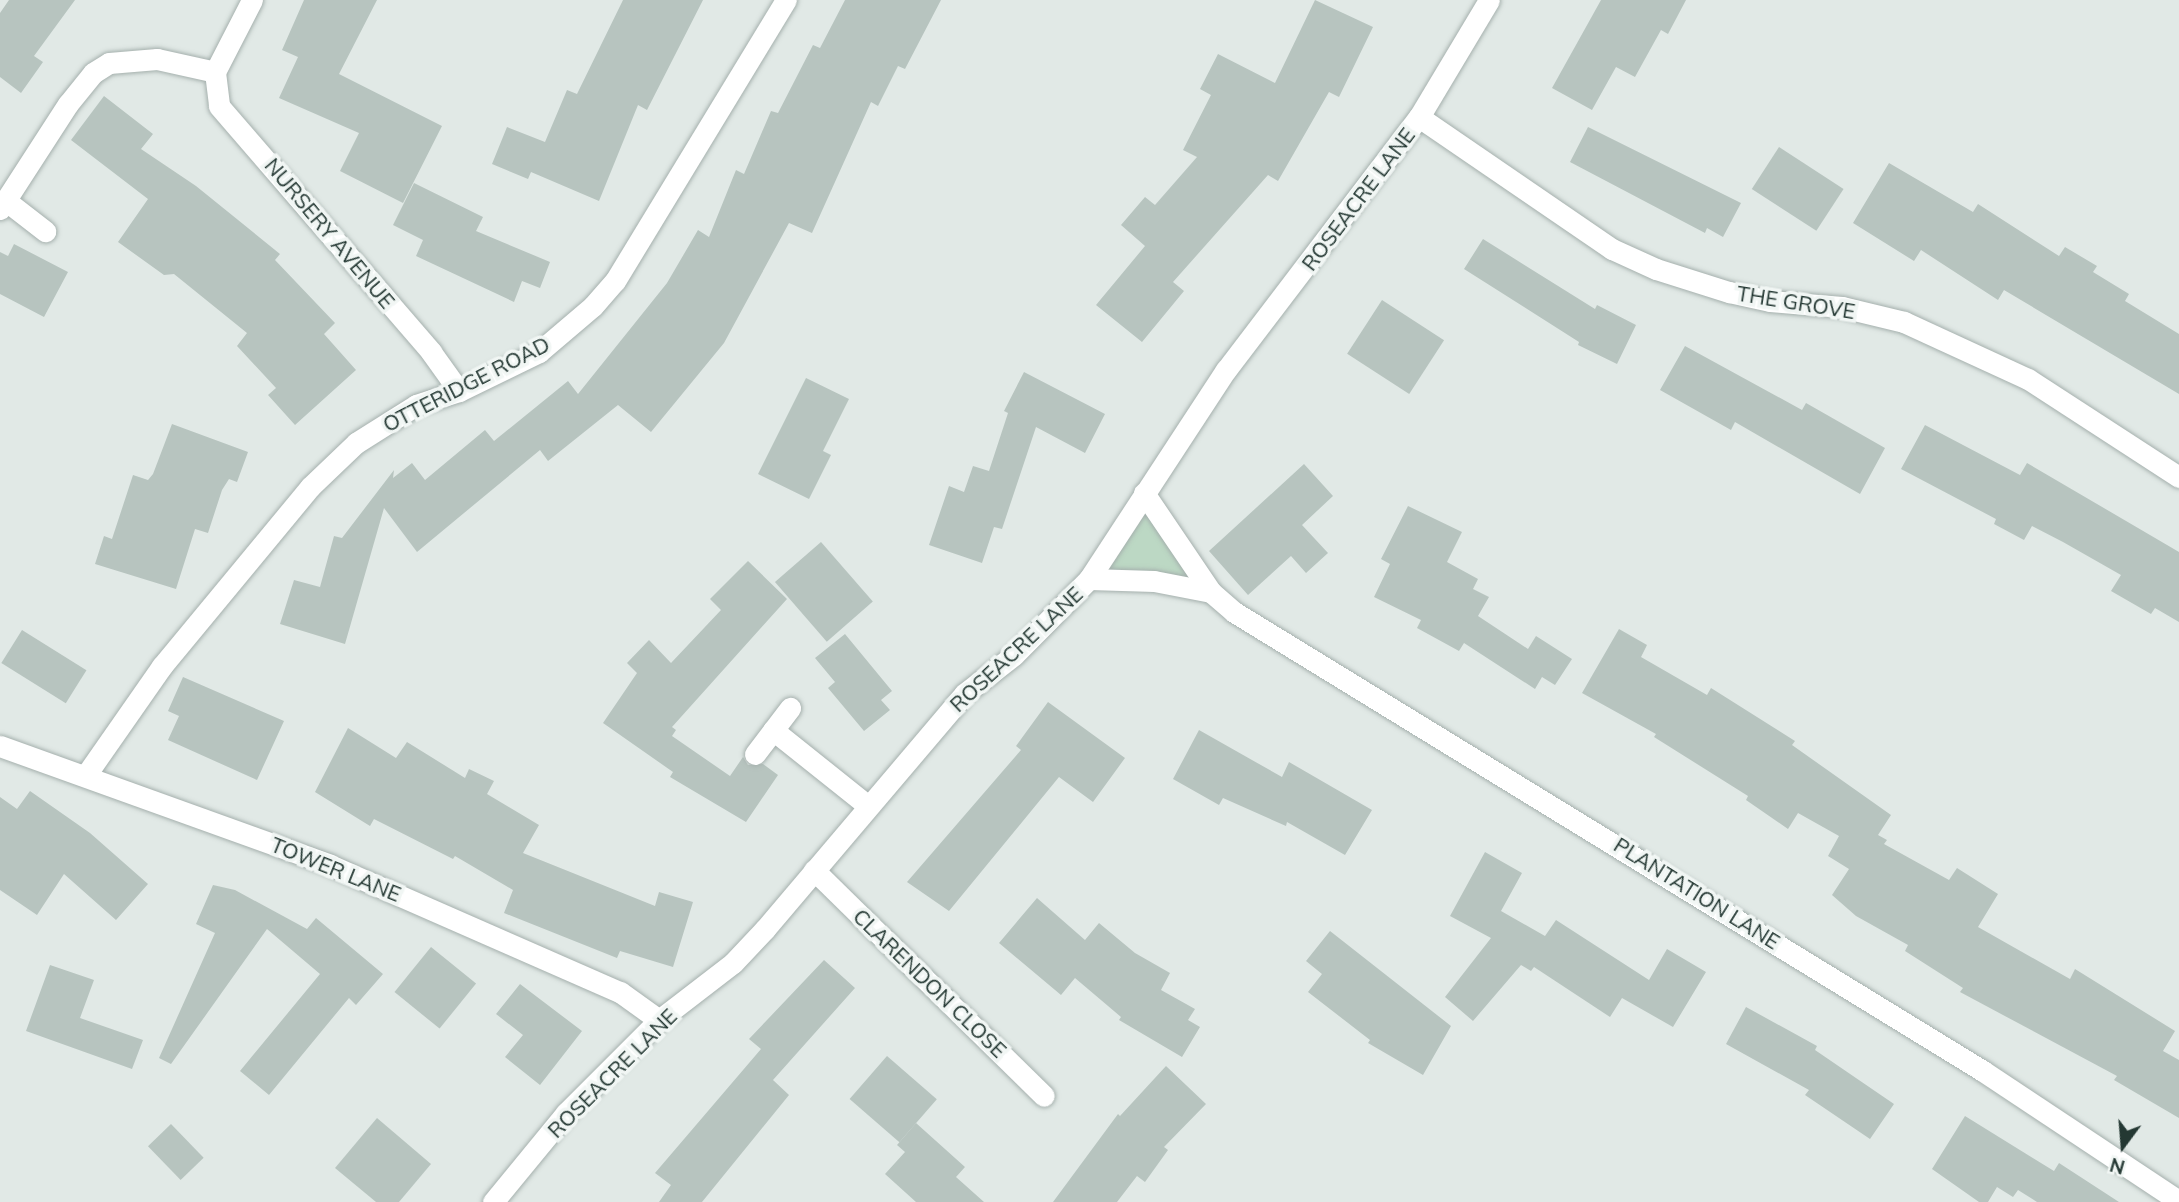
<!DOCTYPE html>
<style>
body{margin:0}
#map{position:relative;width:2179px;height:1202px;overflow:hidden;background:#e1e9e6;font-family:Mulish,sans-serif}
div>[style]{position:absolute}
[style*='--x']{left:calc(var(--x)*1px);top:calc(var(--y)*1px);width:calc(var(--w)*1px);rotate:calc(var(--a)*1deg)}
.green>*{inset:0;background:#bcd8c4}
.building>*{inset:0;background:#b7c4bf;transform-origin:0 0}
.roads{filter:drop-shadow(0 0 2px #a5b0ad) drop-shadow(0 0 2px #a5b0ad)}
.street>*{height:21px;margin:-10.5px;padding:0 10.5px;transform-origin:10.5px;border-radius:10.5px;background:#fff}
span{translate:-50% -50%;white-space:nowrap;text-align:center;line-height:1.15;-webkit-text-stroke:7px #f1f6f4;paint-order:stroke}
.street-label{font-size:21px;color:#243833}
.north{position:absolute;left:2088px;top:1111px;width:70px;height:70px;-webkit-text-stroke:5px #f1f6f4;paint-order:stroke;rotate:196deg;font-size:19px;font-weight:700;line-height:28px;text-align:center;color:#243833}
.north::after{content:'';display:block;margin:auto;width:24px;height:32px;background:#243833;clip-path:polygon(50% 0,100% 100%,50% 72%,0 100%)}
</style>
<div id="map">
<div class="green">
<i style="clip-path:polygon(1144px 493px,1211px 592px,1089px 579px)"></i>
</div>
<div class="building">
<i style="clip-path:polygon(9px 0,75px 0,34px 56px,43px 62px,21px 93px,0 77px,0 13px)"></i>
<i style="clip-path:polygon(304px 0,377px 0,339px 74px,442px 126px,403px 203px,340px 171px,359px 133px,279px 98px,298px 57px,282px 50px)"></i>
<i style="clip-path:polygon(623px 0,703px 0,647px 110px,638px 105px,599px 201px,531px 172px,528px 179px,492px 164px,507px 127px,545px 142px,567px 90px,577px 94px)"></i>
<i style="clip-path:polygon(845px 0,941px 0,905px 69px,898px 66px,878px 106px,871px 102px,812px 233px,789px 223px,724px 343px,651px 432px,618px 405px,548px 461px,540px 450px,417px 552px,384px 508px,345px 644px,280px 624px,294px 580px,320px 587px,334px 536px,342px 538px,394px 470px,393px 478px,412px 463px,425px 480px,485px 430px,494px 441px,568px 381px,578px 394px,667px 283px,698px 230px,709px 237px,736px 170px,744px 174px,771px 111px,778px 113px,813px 45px,820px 48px)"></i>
<i style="clip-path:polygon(1315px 0,1373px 27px,1339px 97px,1329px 92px,1278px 181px,1268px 175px,1173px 282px,1184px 291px,1142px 342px,1096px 305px,1145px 246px,1121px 225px,1145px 197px,1155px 205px,1197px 157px,1183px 150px,1211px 95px,1200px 89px,1218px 54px,1275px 83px)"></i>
<i style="clip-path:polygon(1601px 0,1686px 0,1668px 34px,1661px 30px,1635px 77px,1616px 67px,1592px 110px,1552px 88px)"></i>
<i style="clip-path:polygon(104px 96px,153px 134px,141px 149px,196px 186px,280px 254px,275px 260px,335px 323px,324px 334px,356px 370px,295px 425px,268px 395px,276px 388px,237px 346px,247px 333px,174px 274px,164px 275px,118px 242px,148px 199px,71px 140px)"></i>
<i style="clip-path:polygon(1588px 127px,1741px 203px,1723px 237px,1707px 228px,1705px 233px,1570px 162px)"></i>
<i style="left:1779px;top:147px;width:77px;height:50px;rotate:33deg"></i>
<i style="clip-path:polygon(1889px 163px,1973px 212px,1978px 204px,2059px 256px,2065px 247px,2097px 266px,2093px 272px,2129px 294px,2125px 301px,2179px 334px,2179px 394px,2004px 290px,1998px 300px,1921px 250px,1914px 261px,1853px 223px)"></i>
<i style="clip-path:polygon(414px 183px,483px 217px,476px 231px,550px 262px,540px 288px,522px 281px,514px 302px,416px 256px,423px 240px,393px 225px)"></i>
<i style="clip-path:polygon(1483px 239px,1595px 309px,1597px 305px,1636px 325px,1617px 364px,1578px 345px,1579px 342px,1464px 269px)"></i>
<i style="clip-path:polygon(14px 244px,68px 272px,44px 317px,0 294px,0 252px,8px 256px)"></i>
<i style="left:1382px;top:300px;width:74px;height:64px;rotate:33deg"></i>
<i style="clip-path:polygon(1685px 346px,1802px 410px,1806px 403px,1885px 448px,1860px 494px,1735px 422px,1731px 430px,1660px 390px)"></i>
<i style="clip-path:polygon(1024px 372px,1105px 414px,1085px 453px,1036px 427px,1002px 529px,994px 527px,982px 563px,929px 545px,949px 486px,964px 492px,973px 466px,989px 471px,1008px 413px,1004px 411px)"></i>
<i style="clip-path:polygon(806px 378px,849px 399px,823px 451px,831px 455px,809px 499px,758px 474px)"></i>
<i style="clip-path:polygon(172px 424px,248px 452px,237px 482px,229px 479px,222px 490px,208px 533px,195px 529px,176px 589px,95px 564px,104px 536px,112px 539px,133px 475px,148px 480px,153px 474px)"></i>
<i style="clip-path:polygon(1925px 425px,2020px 475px,2027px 463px,2179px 552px,2179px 622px,2155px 608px,2151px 614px,2111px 591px,2121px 575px,2063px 542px,2032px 526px,2024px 540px,1994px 524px,1996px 519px,1901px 469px)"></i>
<i style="clip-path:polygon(1304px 464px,1333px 496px,1302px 525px,1328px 553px,1306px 573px,1291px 556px,1248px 595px,1209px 551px)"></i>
<i style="clip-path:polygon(1408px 506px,1462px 532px,1447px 562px,1478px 579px,1473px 589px,1489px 597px,1478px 616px,1528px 649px,1536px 636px,1572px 659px,1555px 685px,1542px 677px,1535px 689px,1464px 643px,1459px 651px,1417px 628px,1421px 620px,1374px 597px,1390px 564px,1381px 559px)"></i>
<i style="left:821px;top:542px;width:79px;height:61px;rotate:49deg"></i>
<i style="clip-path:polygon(748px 561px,787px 599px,672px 727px,676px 730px,672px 736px,730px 776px,743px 757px,748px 765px,763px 764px,778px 775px,746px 822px,670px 777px,673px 772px,603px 723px,637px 673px,627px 663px,649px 640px,671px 663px,721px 610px,710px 599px)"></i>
<i style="clip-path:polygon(1619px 629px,1647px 645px,1641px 657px,1707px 695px,1711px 688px,1795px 741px,1792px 745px,1891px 815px,1878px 835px,1887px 840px,1884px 844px,1949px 880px,1957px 868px,1998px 894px,1978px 927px,2070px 979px,2075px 969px,2175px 1031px,2163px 1051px,2179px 1060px,2179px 1118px,2114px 1080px,2117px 1076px,1960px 992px,1963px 988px,1905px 951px,1908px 945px,1856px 916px,1832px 895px,1849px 869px,1828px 856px,1839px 836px,1798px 813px,1788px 829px,1746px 800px,1748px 796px,1654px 737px,1656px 734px,1582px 693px)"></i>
<i style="left:22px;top:630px;width:76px;height:39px;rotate:32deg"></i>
<i style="clip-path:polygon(845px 634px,892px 691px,881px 700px,890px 710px,864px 731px,828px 688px,835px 682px,815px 658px)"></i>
<i style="clip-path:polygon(183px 677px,284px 721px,257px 780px,168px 740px,179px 716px,168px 711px)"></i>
<i style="clip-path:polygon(1048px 702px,1125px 758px,1093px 802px,1059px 777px,949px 911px,907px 882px,1021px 750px,1016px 746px)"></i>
<i style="clip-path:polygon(348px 728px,396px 758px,407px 742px,465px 778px,469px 769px,494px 781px,487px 794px,539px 825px,523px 853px,655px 906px,659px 892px,693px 902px,673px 967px,620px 951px,617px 958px,504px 913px,513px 890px,455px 856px,453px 859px,374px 819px,370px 826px,315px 792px)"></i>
<i style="clip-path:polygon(1199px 730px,1282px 777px,1289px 762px,1372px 810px,1345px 855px,1287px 822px,1286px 826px,1223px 798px,1219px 805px,1173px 779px)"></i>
<i style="clip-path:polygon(30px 791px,90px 833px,148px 884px,116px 920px,64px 874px,37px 915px,0 890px,0 797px,17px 809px)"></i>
<i style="clip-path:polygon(1485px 852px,1522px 873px,1501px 911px,1545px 936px,1556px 920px,1649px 980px,1667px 949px,1706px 972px,1673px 1027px,1622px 998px,1610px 1017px,1534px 967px,1531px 971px,1521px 965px,1473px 1021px,1445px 997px,1491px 938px,1450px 916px)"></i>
<i style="clip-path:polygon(213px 885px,235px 890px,307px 929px,316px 918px,383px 974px,356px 1005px,349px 998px,269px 1095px,240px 1071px,320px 974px,267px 929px,171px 1064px,159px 1058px,215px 933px,196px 924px)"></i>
<i style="clip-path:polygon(1037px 898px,1085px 940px,1099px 923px,1135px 953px,1170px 973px,1161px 990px,1195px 1009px,1188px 1020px,1200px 1027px,1182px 1057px,1119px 1020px,1121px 1017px,1075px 978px,1061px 995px,999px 943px)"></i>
<i style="clip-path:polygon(1330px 931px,1451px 1026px,1423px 1075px,1368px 1043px,1370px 1040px,1308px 992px,1322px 974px,1306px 961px)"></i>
<i style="left:431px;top:947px;width:58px;height:58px;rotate:39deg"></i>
<i style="clip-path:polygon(824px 960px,855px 988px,773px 1080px,789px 1095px,702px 1202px,659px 1202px,671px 1185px,655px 1173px,761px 1049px,749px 1039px)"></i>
<i style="clip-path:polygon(50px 965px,94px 980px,80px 1018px,143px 1040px,132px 1069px,26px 1031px)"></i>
<i style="clip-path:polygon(520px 984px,582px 1031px,540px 1085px,505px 1057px,523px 1035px,496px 1014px)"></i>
<i style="clip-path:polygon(1746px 1007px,1817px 1046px,1815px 1050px,1894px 1104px,1870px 1139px,1805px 1095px,1809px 1090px,1726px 1044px)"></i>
<i style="left:887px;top:1056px;width:66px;height:57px;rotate:41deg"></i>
<i style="clip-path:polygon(1166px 1066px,1206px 1104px,1164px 1147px,1168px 1150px,1145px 1182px,1137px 1176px,1117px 1202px,1053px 1202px,1118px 1114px,1120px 1116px)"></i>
<i style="clip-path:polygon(1965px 1116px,2054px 1171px,2059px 1163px,2119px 1202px,2037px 1202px,2018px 1190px,2013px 1197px,1997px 1187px,1988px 1202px,1979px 1202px,1932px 1169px)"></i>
<i style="clip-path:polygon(377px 1118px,431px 1164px,399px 1202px,376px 1202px,335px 1168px)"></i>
<i style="clip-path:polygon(916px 1123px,965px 1167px,956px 1177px,984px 1202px,916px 1202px,885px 1174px,905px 1152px,897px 1145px)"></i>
<i style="left:171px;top:1124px;width:47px;height:32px;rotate:46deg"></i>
</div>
<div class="roads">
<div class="street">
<i style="--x:252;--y:0;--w:81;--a:117.2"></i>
<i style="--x:215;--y:72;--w:34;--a:83"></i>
<i style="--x:219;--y:106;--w:325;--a:49.2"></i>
<i style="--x:431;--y:352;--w:48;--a:54.3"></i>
<i style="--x:1419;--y:117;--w:234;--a:34.4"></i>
<i style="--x:1612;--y:249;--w:48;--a:24.4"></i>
<i style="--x:1656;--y:269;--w:77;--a:17.5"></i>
<i style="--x:1729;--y:292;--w:42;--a:12.4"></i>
<i style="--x:1770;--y:301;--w:72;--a:4.8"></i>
<i style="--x:1842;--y:307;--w:64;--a:13.6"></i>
<i style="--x:1904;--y:322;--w:136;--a:24.7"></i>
<i style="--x:2028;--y:379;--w:180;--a:33"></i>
<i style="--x:5;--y:200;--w:51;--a:37.8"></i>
<i style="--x:0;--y:209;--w:125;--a:-57.1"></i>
<i style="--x:68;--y:104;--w:40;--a:-51"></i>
<i style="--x:93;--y:73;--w:19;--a:-32"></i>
<i style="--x:109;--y:63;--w:48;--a:-4.8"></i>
<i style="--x:157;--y:59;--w:59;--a:12.6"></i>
<i style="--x:1144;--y:493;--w:120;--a:55.9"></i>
<i style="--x:1089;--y:579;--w:65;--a:1.8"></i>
<i style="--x:1154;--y:581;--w:58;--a:10.9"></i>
<i style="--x:1211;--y:592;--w:30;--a:41"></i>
<i style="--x:1234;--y:612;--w:878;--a:31.5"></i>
<i style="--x:1983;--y:1071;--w:235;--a:33.6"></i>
<i style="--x:773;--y:730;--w:120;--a:38.6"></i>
<i style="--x:0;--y:746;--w:351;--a:19.8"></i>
<i style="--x:330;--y:865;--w:317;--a:23.7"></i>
<i style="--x:620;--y:992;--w:48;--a:35.7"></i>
<i style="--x:755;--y:754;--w:58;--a:-52.7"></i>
<i style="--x:86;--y:775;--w:133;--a:-55.1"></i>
<i style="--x:162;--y:666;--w:232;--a:-50.4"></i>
<i style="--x:310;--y:487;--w:64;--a:-43.7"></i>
<i style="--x:356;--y:443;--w:71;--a:-32.3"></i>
<i style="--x:416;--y:405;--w:45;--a:-18"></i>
<i style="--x:459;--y:391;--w:89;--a:-26"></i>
<i style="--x:539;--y:352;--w:71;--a:-40.4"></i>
<i style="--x:593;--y:306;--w:33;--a:-49"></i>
<i style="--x:615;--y:281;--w:329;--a:-58.7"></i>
<i style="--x:814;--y:870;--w:322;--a:44.5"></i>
<i style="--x:493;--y:1202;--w:115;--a:-50.6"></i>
<i style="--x:566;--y:1113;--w:132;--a:-45"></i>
<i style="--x:659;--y:1020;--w:93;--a:-37.6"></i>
<i style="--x:733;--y:963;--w:47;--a:-46.7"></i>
<i style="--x:765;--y:929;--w:308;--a:-49.7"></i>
<i style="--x:964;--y:694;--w:63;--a:-38"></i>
<i style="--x:1014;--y:655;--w:107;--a:-45.4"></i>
<i style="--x:1089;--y:579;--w:250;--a:-56.8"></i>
<i style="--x:1226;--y:370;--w:318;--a:-52.7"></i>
<i style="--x:1419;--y:117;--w:136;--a:-59.1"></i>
</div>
</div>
<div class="street-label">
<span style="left:1358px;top:199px;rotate:-53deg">ROSEACRE LANE</span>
<span style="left:330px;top:233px;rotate:50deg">NURSERY AVENUE</span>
<span style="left:1796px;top:302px;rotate:9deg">THE GROVE</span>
<span style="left:466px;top:384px;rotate:-27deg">OTTERIDGE ROAD</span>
<span style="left:1016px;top:649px;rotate:-43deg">ROSEACRE LANE</span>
<span style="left:336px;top:869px;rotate:22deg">TOWER LANE</span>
<span style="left:1697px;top:893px;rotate:32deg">PLANTATION LANE</span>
<span style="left:930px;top:983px;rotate:44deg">CLARENDON CLOSE</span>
<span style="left:612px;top:1073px;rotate:-45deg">ROSEACRE LANE</span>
</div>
<div class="north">N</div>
</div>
